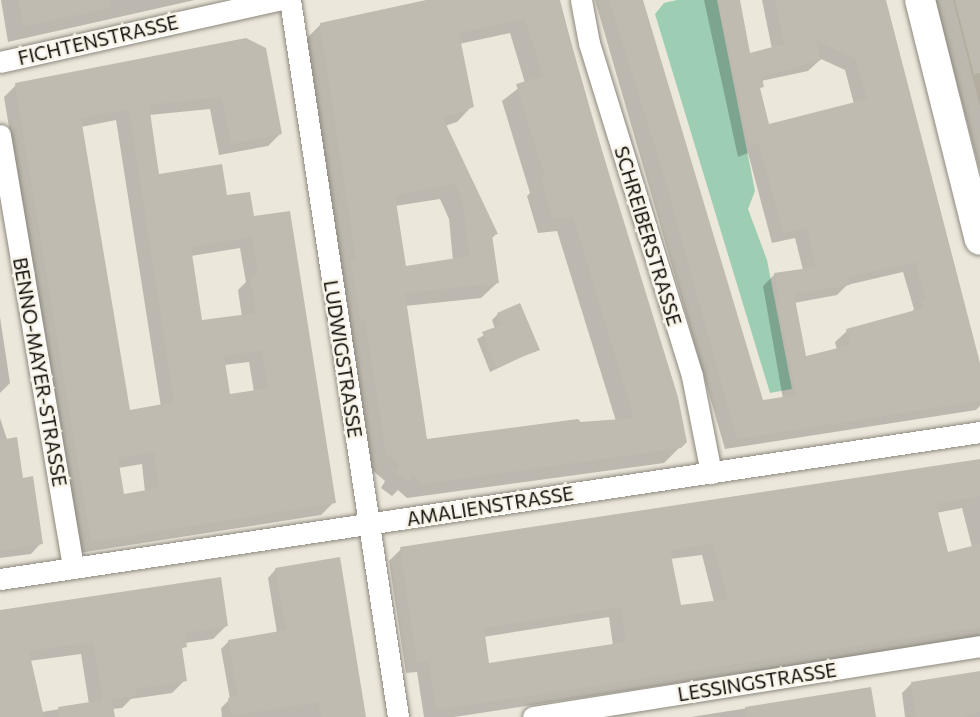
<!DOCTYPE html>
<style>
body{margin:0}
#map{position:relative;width:980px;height:717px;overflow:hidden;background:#ece7db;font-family:Commissioner,sans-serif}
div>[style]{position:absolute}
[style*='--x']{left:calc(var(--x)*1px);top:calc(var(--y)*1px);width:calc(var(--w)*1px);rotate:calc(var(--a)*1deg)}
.built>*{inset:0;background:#e2dac8}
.green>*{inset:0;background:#9dcdb3}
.shadow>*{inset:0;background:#0003}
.building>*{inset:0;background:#c0bbb0}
.roads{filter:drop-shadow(0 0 2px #8d887e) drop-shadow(0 0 2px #8d887e)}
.minor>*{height:21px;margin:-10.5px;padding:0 10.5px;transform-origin:10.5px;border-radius:10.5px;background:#fff}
.secondary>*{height:30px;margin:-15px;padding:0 15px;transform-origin:15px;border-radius:15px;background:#fff}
span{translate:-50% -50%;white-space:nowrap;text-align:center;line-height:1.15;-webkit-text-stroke:5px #f9f4e9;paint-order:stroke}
.street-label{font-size:19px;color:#0e0d09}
</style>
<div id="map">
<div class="built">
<i style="clip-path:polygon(953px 0,980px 0,980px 107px)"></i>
</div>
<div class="green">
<i style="clip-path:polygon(677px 0,717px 0,755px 191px,748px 209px,767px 260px,792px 389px,770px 393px,655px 14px,664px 3px)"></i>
</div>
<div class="shadow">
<i style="clip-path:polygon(1px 0,195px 0,8px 42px)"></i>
<i style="clip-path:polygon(evenodd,434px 0,559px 0,685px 442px,664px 463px,407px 498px,398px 490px,392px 496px,381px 488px,385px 481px,371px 469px,306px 39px,321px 24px,434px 0,510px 33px,525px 83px,502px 101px,530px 193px,527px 196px,538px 233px,557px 231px,616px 421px,425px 441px,405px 306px,481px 298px,497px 283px,491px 239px,496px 234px,445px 126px,457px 122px,472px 106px,459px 44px,510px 33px,434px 0,440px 199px,449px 219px,453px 261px,404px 268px,395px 206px,440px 199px)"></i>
<i style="clip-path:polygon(evenodd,595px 0,642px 0,762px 402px,783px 399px,763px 286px,775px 274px,803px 270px,795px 238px,772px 243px,748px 153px,738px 157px,704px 0,739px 0,748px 55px,772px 49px,762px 0,884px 0,980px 371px,980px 406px,976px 410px,725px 449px,595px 0,821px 59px,845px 70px,854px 104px,768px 126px,758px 90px,761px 81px,808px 71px,821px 59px,595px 0,903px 272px,914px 309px,911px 313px,847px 331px,835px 342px,837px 350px,805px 359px,794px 303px,837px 295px,847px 285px,903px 272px)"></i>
<i style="clip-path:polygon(935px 0,980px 0,980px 171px)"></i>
<i style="clip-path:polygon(evenodd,245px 40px,280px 134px,268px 146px,219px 155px,210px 109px,149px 115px,158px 176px,226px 197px,252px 218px,334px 502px,321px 515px,79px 553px,4px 97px,16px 85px,245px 40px,116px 120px,161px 407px,129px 412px,81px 127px,116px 120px,245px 40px,240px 248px,246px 282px,238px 290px,242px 317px,200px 322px,191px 256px,240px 248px,245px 40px,249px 362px,254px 392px,228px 396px,224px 365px,249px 362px,245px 40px,142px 464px,145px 492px,123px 496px,118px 468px,142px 464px)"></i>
<i style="clip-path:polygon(498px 314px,538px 349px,490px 372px,477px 339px,495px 329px,492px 320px)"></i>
<i style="clip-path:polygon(0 317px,10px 383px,0 393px)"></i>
<i style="clip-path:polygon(0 418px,41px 543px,31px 554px,0 558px)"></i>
<i style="clip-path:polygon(evenodd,980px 461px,980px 637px,454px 717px,424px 717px,417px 672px,406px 673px,389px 561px,401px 549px,980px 461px,962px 508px,972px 547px,946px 554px,936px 513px,962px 508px,980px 461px,702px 555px,714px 602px,679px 607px,670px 559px,702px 555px,980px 461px,609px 617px,613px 646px,487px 665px,483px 637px,609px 617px)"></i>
<i style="clip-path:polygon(276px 569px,364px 717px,222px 717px,221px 708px,230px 699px,221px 649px,229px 641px,277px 633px,268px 578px)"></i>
<i style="clip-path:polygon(evenodd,0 612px,226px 626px,213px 639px,185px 643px,181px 651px,185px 680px,172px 693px,131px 699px,122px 708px,111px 709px,112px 717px,0 717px,0 612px,81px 654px,89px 704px,42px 712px,29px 661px,81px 654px)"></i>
<i style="clip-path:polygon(980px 674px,980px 717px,905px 717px,902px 693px,912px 683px)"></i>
<i style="clip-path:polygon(870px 689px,874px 717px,691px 717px)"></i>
</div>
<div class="building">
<i style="clip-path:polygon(18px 0,110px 0,111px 8px,24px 26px)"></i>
<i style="clip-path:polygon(evenodd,426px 0,560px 0,583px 89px,678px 397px,687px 442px,681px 448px,423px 484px,413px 475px,408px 482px,395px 472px,399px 465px,386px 453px,365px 320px,360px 321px,351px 259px,356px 259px,320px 23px,426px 0,525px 19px,543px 76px,516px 84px,545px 177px,541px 179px,553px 219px,573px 216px,634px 418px,581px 422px,578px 419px,427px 439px,405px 293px,499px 283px,492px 235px,498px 234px,443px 118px,474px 107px,459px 33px,525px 19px,426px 0,455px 184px,463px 203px,469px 256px,406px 266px,395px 195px,455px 184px)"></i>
<i style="clip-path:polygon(evenodd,609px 0,643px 0,763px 400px,796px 395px,776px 297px,794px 294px,779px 296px,774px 273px,816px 267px,807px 227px,783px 233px,759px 143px,749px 146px,718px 0,740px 0,750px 53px,784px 44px,775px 0,886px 0,980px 363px,980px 401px,737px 439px,660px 162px,609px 0,817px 41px,856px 59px,867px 99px,769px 124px,760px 88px,764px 87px,762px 77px,821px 60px,817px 41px,609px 0,915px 262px,926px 299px,921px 300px,923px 308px,846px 329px,850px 345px,806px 356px,794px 294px,850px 285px,848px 277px,915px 262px)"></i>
<i style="clip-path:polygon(955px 0,980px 0,980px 73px,974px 74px)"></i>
<i style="clip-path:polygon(evenodd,246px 38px,266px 48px,282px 134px,231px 144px,222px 97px,149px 105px,159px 174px,222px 164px,227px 195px,250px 192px,254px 216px,290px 211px,336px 503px,91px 542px,15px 83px,246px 38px,129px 109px,174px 402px,130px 410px,81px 118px,129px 109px,246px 38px,252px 237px,258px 274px,250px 276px,256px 313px,202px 320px,191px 247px,252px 237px,246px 38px,262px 350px,268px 388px,230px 394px,224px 356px,262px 350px,246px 38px,154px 452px,158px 488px,124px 494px,118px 458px,154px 452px)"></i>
<i style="clip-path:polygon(520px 303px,540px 350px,496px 367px,482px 332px,501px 325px,497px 313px)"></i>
<i style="clip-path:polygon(17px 437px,23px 478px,33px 476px,43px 544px,0 551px,0 440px)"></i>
<i style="clip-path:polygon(evenodd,980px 459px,980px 496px,936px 504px,948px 552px,980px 544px,980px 627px,436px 710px,429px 661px,417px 663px,400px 547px,980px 459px,713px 544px,728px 599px,681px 605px,670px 550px,713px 544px,980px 459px,621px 607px,626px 642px,489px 663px,484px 628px,621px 607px)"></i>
<i style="clip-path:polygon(340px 557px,366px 717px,321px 717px,318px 702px,231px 716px,228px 698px,238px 696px,228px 640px,286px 630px,275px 568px)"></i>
<i style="clip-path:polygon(221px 577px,228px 626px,185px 633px,187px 647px,182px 648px,187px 681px,136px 689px,137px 696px,112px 699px,115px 717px,59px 717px,58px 707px,103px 700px,93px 642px,29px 651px,44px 717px,0 717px,0 610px)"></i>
<i style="clip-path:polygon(980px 671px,980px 711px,960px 717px,916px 717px,911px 682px)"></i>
<i style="clip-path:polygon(871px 687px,876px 717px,746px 717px,745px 707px)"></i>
</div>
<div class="roads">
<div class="minor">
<i style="--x:290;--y:0;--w:725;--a:81.43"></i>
<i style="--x:581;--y:0;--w:44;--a:79.5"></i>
<i style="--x:589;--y:43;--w:349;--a:72.8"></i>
<i style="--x:692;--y:376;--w:99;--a:78.9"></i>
<i style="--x:0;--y:62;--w:285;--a:-12.6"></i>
<i style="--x:0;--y:135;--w:439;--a:80.4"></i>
<i style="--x:0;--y:579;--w:991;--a:-8.53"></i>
<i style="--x:533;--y:717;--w:453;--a:-9"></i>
</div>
<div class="secondary">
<i style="--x:920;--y:0;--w:247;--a:76"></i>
</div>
</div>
<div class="street-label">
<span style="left:98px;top:40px;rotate:-13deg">FICHTENSTRASSE</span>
<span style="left:648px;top:236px;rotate:73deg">SCHREIBERSTRASSE</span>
<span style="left:343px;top:359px;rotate:81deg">LUDWIGSTRASSE</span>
<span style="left:40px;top:372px;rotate:80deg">BENNO-MAYER-STRASSE</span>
<span style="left:490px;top:506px;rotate:-9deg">AMALIENSTRASSE</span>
<span style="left:757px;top:682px;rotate:-9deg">LESSINGSTRASSE</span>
</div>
</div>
